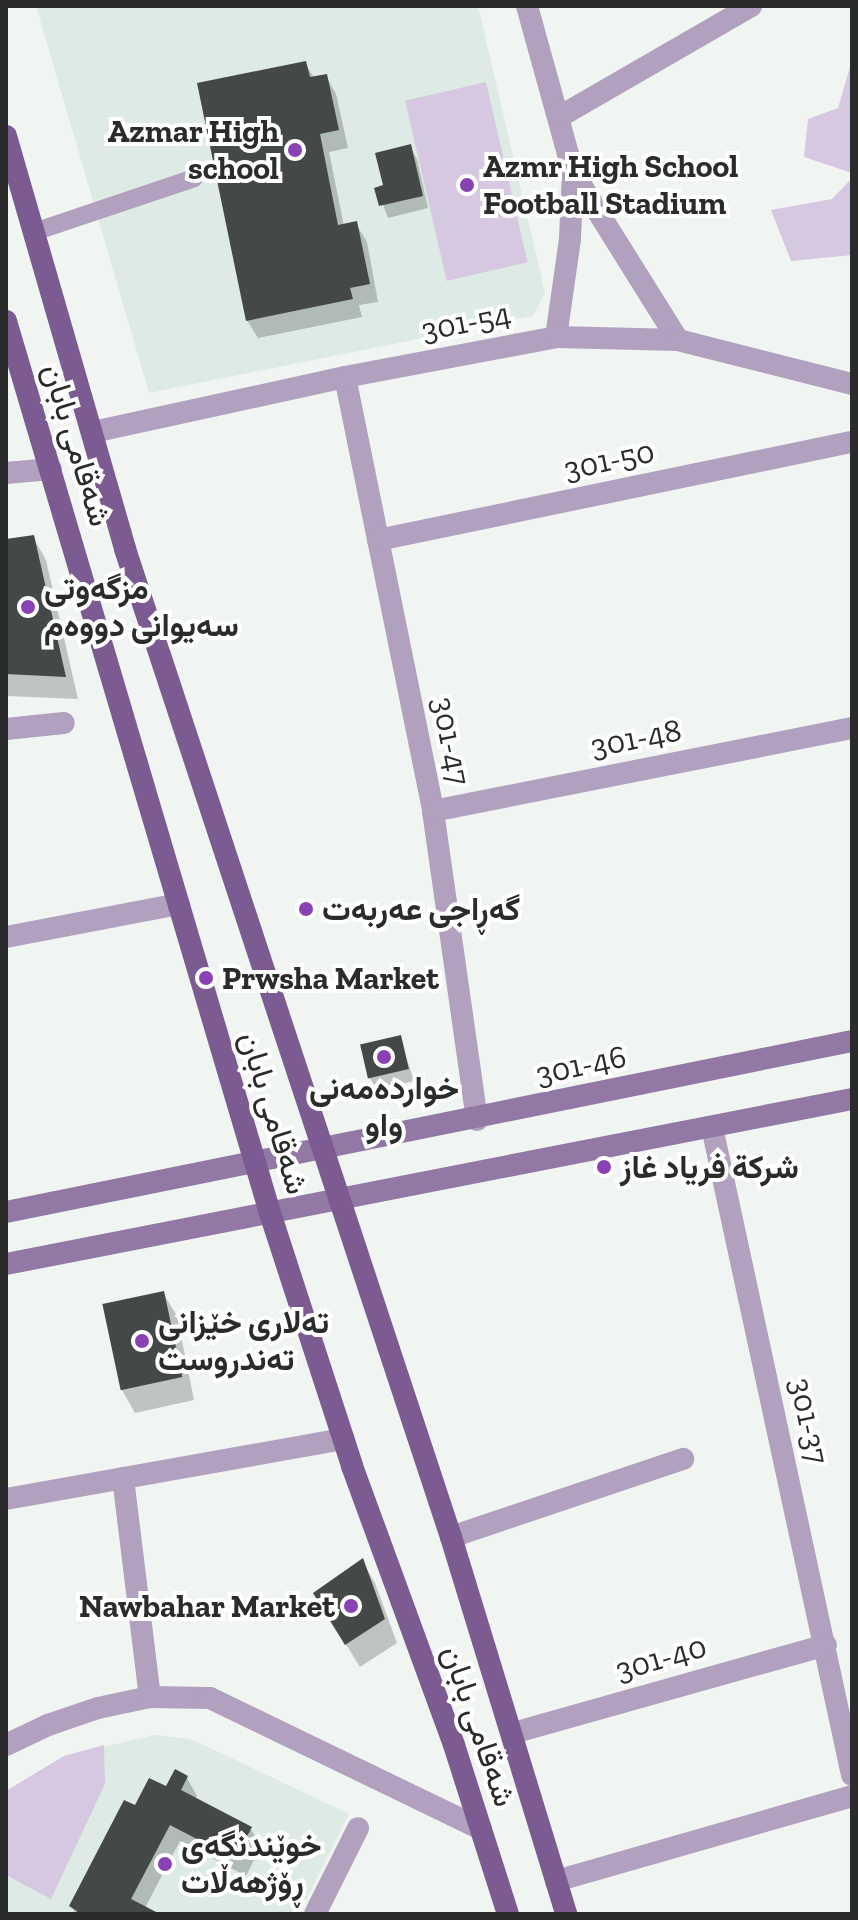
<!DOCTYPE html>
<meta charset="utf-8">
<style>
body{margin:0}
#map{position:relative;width:858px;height:1920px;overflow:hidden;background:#f0f5f2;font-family:"Zilla Slab",Vazirmatn,serif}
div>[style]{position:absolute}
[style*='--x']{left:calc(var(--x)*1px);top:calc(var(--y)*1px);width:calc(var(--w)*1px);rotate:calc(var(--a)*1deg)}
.built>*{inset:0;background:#deeae4}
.green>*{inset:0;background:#d7c8e2;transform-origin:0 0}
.shadow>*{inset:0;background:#0003}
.building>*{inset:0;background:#444846;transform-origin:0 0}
.service>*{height:18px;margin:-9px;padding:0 9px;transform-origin:9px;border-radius:9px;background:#b2a0bf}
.minor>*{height:22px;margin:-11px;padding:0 11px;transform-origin:11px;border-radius:11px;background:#b2a0bf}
.secondary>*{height:22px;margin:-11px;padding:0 11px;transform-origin:11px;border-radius:11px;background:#9278a4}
.primary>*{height:22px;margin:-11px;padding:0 11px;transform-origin:11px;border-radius:11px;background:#7b5b91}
.dots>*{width:22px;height:22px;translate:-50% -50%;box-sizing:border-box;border:4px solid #fff;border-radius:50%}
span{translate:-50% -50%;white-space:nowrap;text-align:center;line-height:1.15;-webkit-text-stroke:8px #fff;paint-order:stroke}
.poi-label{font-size:32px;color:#2a2c2b;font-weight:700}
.right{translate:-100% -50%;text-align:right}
.left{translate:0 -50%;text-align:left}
.street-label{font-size:32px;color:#2a2c2b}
.frame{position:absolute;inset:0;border:8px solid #2a2c2b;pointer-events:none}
</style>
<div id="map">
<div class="built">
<i style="clip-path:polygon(36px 6px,478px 6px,545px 293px,533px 316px,149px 393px)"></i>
<i style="clip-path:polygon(155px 1735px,189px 1739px,204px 1745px,349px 1814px,299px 1914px,6px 1914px,6px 1791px,64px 1756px)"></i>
</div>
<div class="green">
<i style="clip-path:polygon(852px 60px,852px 173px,804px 157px,808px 119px,838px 108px)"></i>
<i style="left:486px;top:82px;width:185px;height:83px;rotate:77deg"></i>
<i style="clip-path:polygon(852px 178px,852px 255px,791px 261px,771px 210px,832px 199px)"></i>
<i style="clip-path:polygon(104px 1745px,105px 1784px,51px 1899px,6px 1875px,6px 1791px,64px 1756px)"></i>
</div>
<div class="shadow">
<i style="clip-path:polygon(305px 63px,314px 78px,326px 76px,336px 94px,348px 148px,329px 152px,344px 226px,356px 224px,367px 242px,378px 302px,359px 305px,362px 317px,258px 338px,247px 320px)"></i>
<i style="clip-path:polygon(410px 147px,417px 159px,428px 208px,388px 218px,377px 189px,386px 187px)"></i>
<i style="clip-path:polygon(33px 537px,46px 560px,78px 699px,6px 696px,6px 541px)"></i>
<i style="clip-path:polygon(400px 1038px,414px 1081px,377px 1090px,370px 1078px)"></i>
<i style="clip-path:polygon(163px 1293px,177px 1316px,194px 1400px,135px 1413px,122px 1390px,104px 1306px)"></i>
<i style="clip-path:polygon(362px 1561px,375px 1583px,397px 1643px,360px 1667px,329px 1617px)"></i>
<i style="clip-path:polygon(187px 1778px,197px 1796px,195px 1800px,250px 1828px,261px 1846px,246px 1876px,180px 1841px,145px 1908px,156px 1914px,76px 1914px,71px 1906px,136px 1808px)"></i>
</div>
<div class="building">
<i style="clip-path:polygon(306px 61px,310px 77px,327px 74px,339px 130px,320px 134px,338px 225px,357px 221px,370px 284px,350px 288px,353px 299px,246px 321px,197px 83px)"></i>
<i style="clip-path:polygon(411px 144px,423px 196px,379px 206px,374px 188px,383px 185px,375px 153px)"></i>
<i style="clip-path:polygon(34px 535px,66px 677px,6px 674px,6px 539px)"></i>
<i style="left:401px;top:1035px;width:35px;height:42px;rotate:77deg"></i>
<i style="left:164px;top:1291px;width:88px;height:63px;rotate:78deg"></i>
<i style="clip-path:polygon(363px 1558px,385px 1619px,345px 1645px,313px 1593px)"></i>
<i style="clip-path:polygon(175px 1769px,188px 1776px,181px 1790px,252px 1827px,235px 1859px,170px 1825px,131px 1899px,160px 1914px,76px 1914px,77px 1911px,69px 1906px,124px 1800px,135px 1805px,149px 1778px,166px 1786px)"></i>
</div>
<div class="service">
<i style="--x:34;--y:232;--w:169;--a:-18.6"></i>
</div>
<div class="minor">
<i style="--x:527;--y:6;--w:172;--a:74.5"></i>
<i style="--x:573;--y:172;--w:67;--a:92.6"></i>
<i style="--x:570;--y:239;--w:99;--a:98.1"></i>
<i style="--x:559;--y:117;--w:222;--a:-30"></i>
<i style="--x:573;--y:172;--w:198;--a:58"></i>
<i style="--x:345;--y:377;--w:443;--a:78.5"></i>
<i style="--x:433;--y:811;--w:312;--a:81.9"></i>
<i style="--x:93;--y:432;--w:258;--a:-12.3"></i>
<i style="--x:345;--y:377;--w:215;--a:-10.7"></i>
<i style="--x:556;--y:337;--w:122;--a:1.4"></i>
<i style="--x:678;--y:340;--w:179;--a:14.2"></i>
<i style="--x:6;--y:473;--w:45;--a:-5.1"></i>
<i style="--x:378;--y:540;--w:484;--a:-11.7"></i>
<i style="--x:6;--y:729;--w:58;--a:-5.9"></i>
<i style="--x:433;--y:811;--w:427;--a:-11.2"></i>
<i style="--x:6;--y:937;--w:176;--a:-10.8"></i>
<i style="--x:712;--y:1127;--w:663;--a:77.81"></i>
<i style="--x:123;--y:1478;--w:221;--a:83"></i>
<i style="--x:6;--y:1499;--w:343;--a:-10.1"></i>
<i style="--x:451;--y:1537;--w:245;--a:-18.6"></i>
<i style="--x:513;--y:1733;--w:325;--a:-15.7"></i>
<i style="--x:6;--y:1745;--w:47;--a:-25.5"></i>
<i style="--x:48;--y:1725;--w:53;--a:-18.8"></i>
<i style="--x:98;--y:1708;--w:53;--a:-11.9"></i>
<i style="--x:150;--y:1697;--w:60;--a:1"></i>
<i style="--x:210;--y:1698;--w:301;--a:25.8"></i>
<i style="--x:556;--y:1881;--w:308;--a:-16"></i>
<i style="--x:315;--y:1914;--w:96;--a:-63.4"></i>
</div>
<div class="secondary">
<i style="--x:6;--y:1212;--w:863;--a:-11.43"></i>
<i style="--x:6;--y:1264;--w:862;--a:-11.04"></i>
</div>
<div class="primary">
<i style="--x:6;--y:136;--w:430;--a:73.9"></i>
<i style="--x:125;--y:549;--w:1040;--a:71.74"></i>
<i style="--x:451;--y:1537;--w:394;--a:73"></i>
<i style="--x:6;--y:321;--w:930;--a:73.51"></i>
<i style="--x:270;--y:1213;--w:266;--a:72"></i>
<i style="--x:352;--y:1466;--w:297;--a:69.9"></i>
<i style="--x:454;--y:1745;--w:177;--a:72.3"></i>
</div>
<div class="dots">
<i style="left:295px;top:150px;background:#8941b3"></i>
<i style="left:467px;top:185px;background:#8941b3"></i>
<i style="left:28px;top:607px;background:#8941b3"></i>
<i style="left:306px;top:909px;background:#8941b3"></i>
<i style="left:206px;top:978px;background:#8941b3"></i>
<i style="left:384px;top:1057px;background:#8941b3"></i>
<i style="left:604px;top:1167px;background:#8941b3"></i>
<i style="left:142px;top:1341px;background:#8941b3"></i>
<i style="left:351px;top:1606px;background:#8941b3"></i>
<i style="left:165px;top:1864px;background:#8941b3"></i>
</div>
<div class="poi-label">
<span class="right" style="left:279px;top:150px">Azmar High<br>school</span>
<span class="left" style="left:483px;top:185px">Azmr High School<br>Football Stadium</span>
<span class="left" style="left:44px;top:607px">مزگەوتی<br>سەیوانی دووەم</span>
<span class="left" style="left:322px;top:909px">گەڕاجی عەربەت</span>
<span class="left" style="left:222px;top:978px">Prwsha Market</span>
<span style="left:384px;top:1107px">خواردەمەنی<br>واو</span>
<span class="left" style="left:620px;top:1167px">شرکة فرياد غاز</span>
<span class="left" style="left:158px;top:1341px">تەلاری خێزانی<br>تەندروست</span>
<span class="right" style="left:335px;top:1606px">Nawbahar Market</span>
<span class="left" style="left:181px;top:1864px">خوێندنگەی<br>ڕۆژهەڵات</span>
</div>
<div class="street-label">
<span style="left:466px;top:322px;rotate:-11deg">301-54</span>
<span style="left:77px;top:445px;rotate:73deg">شەقامی بابان</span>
<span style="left:609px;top:460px;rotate:-12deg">301-50</span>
<span style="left:636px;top:738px;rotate:-11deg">301-48</span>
<span style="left:451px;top:741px;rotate:79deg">301-47</span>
<span style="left:581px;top:1065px;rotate:-12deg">301-46</span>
<span style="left:274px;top:1113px;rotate:73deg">شەقامی بابان</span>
<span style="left:809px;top:1421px;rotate:78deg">301-37</span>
<span style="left:661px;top:1658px;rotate:-16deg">301-40</span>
<span style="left:479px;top:1726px;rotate:71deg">شەقامی بابان</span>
</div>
<div class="frame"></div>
</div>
